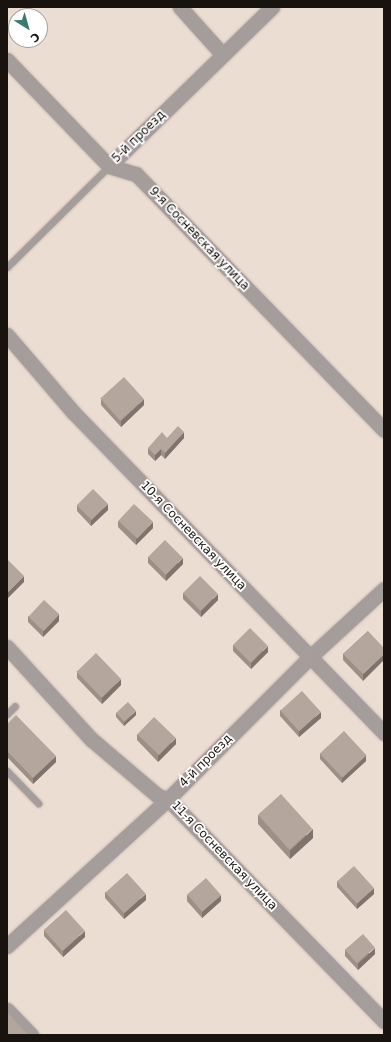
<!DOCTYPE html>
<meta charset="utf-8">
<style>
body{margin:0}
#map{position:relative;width:391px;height:1042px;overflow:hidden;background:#ecddd3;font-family:"DejaVu Sans",sans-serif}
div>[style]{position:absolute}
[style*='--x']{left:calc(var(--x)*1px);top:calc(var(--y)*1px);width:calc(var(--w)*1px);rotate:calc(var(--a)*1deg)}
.roads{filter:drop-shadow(0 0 1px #c6b9b0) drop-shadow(0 0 1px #c6b9b0)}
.service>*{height:7px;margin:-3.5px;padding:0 3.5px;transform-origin:3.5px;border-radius:3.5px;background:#a59d9b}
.minor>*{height:15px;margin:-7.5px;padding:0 7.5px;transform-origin:7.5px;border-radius:7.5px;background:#a59d9b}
.wall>*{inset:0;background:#9b8f86}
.shaded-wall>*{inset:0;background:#7e746d}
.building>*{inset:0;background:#b4a69c;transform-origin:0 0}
span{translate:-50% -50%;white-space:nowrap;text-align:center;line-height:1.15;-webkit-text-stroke:3.5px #fff;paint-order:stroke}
.street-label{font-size:12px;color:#18130f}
.frame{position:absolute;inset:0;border:8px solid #18130f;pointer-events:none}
.north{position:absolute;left:8px;top:8px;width:40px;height:40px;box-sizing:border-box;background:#fff;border:1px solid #a3a19f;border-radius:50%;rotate:143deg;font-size:11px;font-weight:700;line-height:16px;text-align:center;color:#18130f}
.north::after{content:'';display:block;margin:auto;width:14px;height:18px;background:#387c6e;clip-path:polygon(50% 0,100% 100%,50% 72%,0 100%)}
</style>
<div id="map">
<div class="roads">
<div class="service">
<i style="--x:7;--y:267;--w:144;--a:-44.7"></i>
<i style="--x:7;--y:714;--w:11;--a:-45"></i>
<i style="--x:7;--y:771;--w:45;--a:45.9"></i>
</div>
<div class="minor">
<i style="--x:180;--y:7;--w:64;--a:48.1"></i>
<i style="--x:7;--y:60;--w:147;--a:46.1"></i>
<i style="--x:109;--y:166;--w:28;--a:17"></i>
<i style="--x:136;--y:174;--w:356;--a:45.9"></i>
<i style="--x:109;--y:166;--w:228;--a:-44.3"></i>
<i style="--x:7;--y:335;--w:101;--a:49.4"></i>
<i style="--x:73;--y:412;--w:447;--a:45.9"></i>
<i style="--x:7;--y:647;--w:125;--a:47.6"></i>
<i style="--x:91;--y:739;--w:88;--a:40.4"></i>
<i style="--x:158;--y:796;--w:10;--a:17"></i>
<i style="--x:168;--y:799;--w:310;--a:45.8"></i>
<i style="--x:7;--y:946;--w:218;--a:-42.4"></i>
<i style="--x:168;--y:799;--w:201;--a:-45"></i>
<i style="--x:310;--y:657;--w:100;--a:-42.6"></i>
<i style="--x:7;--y:1010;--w:35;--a:46"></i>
</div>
</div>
<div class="wall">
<i style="clip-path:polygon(101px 399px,144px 405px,121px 427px,101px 405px)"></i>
<i style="clip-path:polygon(167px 438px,184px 438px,165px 459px,161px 455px,155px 461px,148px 454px,148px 448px)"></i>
<i style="clip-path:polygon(77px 505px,108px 510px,91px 526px,77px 511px)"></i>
<i style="clip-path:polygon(118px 521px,153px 528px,136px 545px,118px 527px)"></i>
<i style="clip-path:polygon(148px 557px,183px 564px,166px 581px,148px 563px)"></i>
<i style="clip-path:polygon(183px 593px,218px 600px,201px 617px,183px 599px)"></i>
<i style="clip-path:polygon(28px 616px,59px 621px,43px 637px,28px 622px)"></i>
<i style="clip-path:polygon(368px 631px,363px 681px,343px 660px,343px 654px)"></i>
<i style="clip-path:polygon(233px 645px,268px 652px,251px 669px,233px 651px)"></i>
<i style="clip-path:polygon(77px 672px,121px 685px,102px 704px,77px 678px)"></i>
<i style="clip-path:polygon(280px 710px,321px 718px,299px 737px,280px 716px)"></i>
<i style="clip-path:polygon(116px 713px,136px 715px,124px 726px,116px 717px)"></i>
<i style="clip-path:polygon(7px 724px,56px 762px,33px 784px,7px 757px)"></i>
<i style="clip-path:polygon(137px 734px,176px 744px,158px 762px,137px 740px)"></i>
<i style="clip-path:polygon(320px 753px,366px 761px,342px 783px,320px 759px)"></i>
<i style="clip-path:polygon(258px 815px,313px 838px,290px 859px,258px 824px)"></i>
<i style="clip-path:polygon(337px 881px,374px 894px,357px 909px,337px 887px)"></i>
<i style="clip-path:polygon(105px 892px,146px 900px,124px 919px,105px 898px)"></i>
<i style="clip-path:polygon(187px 895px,221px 901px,202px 918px,187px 901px)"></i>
<i style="clip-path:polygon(44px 930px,85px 937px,63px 957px,44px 936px)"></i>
<i style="clip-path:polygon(345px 950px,375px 954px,358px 970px,345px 956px)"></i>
</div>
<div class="shaded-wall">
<i style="clip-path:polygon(144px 399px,144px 405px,121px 427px,121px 421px)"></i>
<i style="clip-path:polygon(184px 432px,184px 438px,165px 459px,165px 453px)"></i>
<i style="clip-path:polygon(161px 449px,161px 455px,155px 461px,155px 455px)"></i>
<i style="clip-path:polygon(108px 504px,108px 510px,91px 526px,91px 520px)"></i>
<i style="clip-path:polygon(153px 522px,153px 528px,136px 545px,136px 539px)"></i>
<i style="clip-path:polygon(183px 558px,183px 564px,166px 581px,166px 575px)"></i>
<i style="clip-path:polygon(24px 576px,24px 582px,7px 599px,7px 593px)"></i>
<i style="clip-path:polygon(218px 594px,218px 600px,201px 617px,201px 611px)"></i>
<i style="clip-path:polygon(59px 614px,59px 621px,43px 637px,43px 631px)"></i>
<i style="clip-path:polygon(268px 646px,268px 652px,251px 669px,251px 663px)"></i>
<i style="clip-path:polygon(384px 654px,384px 660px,363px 681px,363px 674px)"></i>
<i style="clip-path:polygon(121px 679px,121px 685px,102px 704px,102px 698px)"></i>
<i style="clip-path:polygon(136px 711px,136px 715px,124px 726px,124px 723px)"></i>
<i style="clip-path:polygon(321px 712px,321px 718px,299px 737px,299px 731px)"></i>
<i style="clip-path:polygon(176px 738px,176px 744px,158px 762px,158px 756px)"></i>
<i style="clip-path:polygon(366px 755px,366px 761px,342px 783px,342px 777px)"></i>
<i style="clip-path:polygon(56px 756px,56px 762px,33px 784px,33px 778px)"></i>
<i style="clip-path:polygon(313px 829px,313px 838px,290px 859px,290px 851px)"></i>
<i style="clip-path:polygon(374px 888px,374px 894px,357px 909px,357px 903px)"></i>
<i style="clip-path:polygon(146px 894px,146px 900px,124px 919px,124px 913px)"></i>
<i style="clip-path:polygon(221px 895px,221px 901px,202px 918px,202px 912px)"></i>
<i style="clip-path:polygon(85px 931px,85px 937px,63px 957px,63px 951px)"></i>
<i style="clip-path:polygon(375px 948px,375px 954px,358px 970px,358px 964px)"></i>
</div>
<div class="building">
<i style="left:124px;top:377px;width:30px;height:32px;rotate:48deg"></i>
<i style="clip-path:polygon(178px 426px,184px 432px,165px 453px,161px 449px,155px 455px,148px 448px,162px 432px,167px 438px)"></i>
<i style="left:93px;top:489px;width:21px;height:23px;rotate:45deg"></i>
<i style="left:134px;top:504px;width:26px;height:23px;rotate:43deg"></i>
<i style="left:165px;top:540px;width:25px;height:24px;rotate:45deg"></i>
<i style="clip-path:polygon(7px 559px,24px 576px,7px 593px)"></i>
<i style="left:200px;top:576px;width:25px;height:24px;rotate:45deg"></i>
<i style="left:44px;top:600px;width:21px;height:23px;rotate:43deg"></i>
<i style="left:250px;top:628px;width:25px;height:24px;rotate:45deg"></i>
<i style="clip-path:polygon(368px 631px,384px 648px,384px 654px,363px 674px,343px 654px)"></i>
<i style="left:96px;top:653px;width:36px;height:27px;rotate:46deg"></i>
<i style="left:302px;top:691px;width:28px;height:29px;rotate:48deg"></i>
<i style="left:128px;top:702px;width:12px;height:16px;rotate:48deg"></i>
<i style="clip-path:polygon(16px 715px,56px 756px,33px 778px,7px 751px,7px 724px)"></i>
<i style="left:154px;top:717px;width:30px;height:24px;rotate:44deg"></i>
<i style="left:344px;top:731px;width:33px;height:33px;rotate:47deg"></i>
<i style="left:281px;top:794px;width:47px;height:31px;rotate:48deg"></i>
<i style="left:354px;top:866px;width:30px;height:23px;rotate:48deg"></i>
<i style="left:127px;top:873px;width:28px;height:29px;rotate:48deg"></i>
<i style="left:206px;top:878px;width:23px;height:25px;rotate:49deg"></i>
<i style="left:66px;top:910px;width:28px;height:30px;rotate:48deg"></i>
<i style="left:363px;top:934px;width:18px;height:24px;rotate:49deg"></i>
<i style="clip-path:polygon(7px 1012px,28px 1035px,7px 1035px)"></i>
</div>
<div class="street-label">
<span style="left:139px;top:137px;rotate:-44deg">5-й проезд</span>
<span style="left:199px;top:239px;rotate:46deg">9-я Сосневская улица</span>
<span style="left:193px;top:536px;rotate:46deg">10-я Сосневская улица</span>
<span style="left:206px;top:761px;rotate:-45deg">4-й проезд</span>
<span style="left:224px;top:856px;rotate:46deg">11-я Сосневская улица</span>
</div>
<div class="frame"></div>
<div class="north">С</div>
</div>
